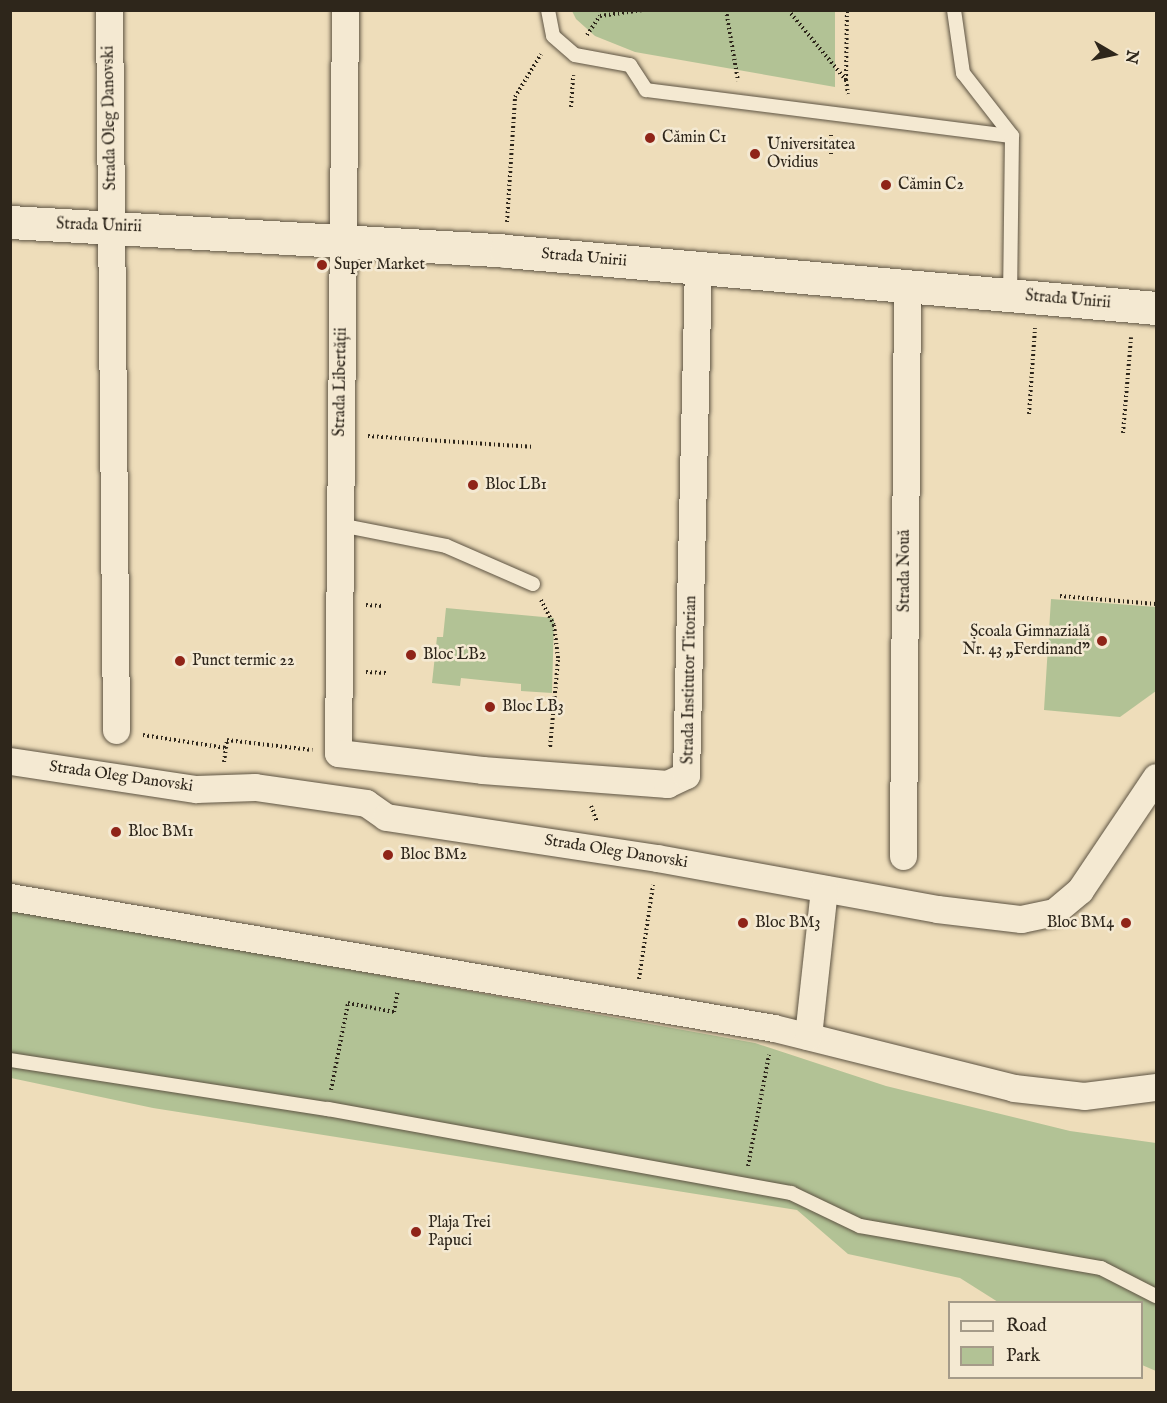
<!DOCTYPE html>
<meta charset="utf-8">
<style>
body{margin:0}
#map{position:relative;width:1167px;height:1403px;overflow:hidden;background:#eeddba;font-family:"IM FELL English",serif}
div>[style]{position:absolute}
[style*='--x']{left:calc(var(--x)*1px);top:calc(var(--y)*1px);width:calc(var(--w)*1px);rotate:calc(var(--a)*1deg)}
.green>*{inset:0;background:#b2c295}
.path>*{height:4px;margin-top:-2px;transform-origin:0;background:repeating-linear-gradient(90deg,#2e261b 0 1.5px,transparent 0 4.5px)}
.roads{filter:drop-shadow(0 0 2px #5e5443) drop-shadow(0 0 2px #5e5443)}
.lane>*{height:14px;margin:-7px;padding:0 7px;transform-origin:7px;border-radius:7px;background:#f4e9d2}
.street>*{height:27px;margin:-13.5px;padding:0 13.5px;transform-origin:13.5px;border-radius:13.5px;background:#f4e9d2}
.secondary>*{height:33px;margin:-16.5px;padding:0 16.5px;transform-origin:16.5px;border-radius:16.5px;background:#f4e9d2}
.dots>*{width:16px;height:16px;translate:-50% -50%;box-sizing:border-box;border:3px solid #f4e9d2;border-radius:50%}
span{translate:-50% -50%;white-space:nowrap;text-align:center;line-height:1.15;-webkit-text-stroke:5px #f4e9d2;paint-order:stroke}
.street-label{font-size:16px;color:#2e261b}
.poi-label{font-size:16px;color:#2e261b}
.left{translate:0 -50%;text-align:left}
.right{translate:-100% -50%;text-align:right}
.frame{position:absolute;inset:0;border:12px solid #2e261b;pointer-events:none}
.legend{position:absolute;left:948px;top:1301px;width:195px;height:78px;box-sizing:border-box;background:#f4e9d2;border:2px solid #a59b89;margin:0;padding:8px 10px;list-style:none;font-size:18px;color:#2e261b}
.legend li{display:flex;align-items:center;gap:12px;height:30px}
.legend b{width:30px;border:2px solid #a59b89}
.north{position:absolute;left:1083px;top:24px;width:60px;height:60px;-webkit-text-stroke:4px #f4e9d2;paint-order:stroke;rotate:99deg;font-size:16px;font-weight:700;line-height:24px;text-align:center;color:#2e261b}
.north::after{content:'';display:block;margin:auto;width:21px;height:27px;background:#2e261b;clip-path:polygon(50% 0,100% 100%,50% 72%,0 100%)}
</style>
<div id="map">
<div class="green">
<i style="clip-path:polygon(572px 11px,835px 11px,835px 87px,635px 52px,595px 36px,576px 19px)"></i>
<i style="clip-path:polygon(1051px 599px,1156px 607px,1156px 691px,1120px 717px,1044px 710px)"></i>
<i style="clip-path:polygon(446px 608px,554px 618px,552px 693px,521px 691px,521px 684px,461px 678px,460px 686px,432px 683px,437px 637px,443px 637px)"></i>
<i style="clip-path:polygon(10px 908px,755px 1043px,886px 1086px,1070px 1131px,1156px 1143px,1156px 1371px,1142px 1365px,1142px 1302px,998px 1302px,960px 1278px,848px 1254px,797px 1210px,153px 1108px,11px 1078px)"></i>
</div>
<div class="path">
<i style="--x:726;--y:10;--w:72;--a:80.4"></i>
<i style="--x:788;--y:10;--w:91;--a:50.4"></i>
<i style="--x:846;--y:80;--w:14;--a:82"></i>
<i style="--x:587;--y:35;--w:23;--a:-56"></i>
<i style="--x:600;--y:16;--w:43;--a:-7.9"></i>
<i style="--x:846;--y:80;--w:70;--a:-89.2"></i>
<i style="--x:571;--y:107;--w:32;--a:-86"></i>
<i style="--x:831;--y:135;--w:21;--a:90"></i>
<i style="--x:507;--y:222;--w:125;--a:-86.3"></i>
<i style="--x:515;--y:97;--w:50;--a:-58.8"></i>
<i style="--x:1029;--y:414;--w:86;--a:-86"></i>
<i style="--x:1123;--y:433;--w:96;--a:-85.2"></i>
<i style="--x:368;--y:436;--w:164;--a:3.8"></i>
<i style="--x:1060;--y:596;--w:96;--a:4.8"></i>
<i style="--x:541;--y:600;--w:28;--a:63"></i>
<i style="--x:554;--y:625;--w:35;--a:83"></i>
<i style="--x:558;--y:660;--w:88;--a:95.2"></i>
<i style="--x:366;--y:605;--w:17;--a:3"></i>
<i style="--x:366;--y:672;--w:20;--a:3"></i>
<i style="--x:143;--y:735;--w:84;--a:8.9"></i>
<i style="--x:226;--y:748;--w:8;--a:-83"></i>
<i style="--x:227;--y:740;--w:86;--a:6.7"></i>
<i style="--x:224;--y:762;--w:14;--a:-82"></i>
<i style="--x:591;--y:806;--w:17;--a:69"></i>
<i style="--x:639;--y:979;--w:95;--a:-81.5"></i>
<i style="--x:331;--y:1090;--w:89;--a:-78.9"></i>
<i style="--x:348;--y:1003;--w:47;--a:11.1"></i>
<i style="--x:394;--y:1012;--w:22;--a:-80"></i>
<i style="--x:748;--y:1166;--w:113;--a:-79.3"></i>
</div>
<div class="roads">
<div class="lane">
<i style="--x:548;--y:10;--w:26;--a:79"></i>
<i style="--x:553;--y:36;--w:29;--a:41"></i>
<i style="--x:575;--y:55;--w:56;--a:10.3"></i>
<i style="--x:630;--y:65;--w:30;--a:57"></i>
<i style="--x:646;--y:90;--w:369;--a:7.2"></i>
<i style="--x:954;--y:10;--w:64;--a:81.9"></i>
<i style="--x:963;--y:73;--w:80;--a:52.1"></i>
<i style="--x:1012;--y:136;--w:159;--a:90.7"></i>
<i style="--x:340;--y:525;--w:108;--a:11.2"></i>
<i style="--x:446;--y:546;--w:95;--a:23.6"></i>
<i style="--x:10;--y:1060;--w:322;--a:8.8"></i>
<i style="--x:328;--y:1109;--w:471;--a:10.3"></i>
<i style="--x:791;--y:1193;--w:76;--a:25.6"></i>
<i style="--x:860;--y:1226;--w:245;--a:9.9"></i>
<i style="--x:1101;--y:1268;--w:62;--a:27"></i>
</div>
<div class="street">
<i style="--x:109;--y:10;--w:720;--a:89.44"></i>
<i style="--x:345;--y:10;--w:743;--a:90.54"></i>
<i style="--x:338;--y:753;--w:145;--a:6.7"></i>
<i style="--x:482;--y:770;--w:186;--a:4.3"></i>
<i style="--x:667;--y:784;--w:21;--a:-25"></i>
<i style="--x:686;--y:775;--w:508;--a:-88.65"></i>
<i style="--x:10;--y:761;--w:188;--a:8.6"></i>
<i style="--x:196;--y:789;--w:59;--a:-1.9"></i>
<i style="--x:255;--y:787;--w:112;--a:8.2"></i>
<i style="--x:366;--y:803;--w:24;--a:35"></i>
<i style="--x:386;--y:817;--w:274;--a:8.6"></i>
<i style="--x:657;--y:858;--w:285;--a:10.3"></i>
<i style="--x:937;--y:909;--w:85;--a:6.8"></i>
<i style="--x:1021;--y:919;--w:34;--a:-12"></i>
<i style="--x:1054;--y:912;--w:34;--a:-40"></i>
<i style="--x:1080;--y:890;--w:136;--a:-56.1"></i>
<i style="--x:903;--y:856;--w:569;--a:-89.6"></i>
<i style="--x:10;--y:897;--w:775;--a:9.73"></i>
<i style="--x:774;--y:1028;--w:247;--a:14"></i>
<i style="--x:1014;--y:1088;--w:70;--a:6.5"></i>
<i style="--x:1084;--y:1096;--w:73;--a:-7.1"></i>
<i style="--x:808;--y:1036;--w:148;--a:-83.8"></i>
</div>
<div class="secondary">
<i style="--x:10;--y:222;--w:497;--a:3.3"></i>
<i style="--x:506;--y:251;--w:652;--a:5.01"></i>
</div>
</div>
<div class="dots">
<i style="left:650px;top:138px;background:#8f2418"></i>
<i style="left:755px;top:154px;background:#8f2418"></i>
<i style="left:886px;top:185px;background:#8f2418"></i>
<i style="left:322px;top:265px;background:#8f2418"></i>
<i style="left:473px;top:485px;background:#8f2418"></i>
<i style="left:1102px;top:641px;background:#8f2418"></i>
<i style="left:411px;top:655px;background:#8f2418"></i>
<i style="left:180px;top:661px;background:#8f2418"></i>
<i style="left:490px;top:707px;background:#8f2418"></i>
<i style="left:116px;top:832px;background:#8f2418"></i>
<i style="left:388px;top:855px;background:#8f2418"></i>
<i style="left:743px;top:923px;background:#8f2418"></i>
<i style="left:1126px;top:923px;background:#8f2418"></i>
<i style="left:416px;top:1232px;background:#8f2418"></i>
</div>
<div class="street-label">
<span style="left:110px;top:118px;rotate:-91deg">Strada Oleg Danovski</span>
<span style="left:99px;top:226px;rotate:2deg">Strada Unirii</span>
<span style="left:584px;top:258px;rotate:5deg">Strada Unirii</span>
<span style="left:1068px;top:300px;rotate:5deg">Strada Unirii</span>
<span style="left:341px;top:382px;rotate:-89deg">Strada Libertății</span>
<span style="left:905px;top:571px;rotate:-90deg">Strada Nouă</span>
<span style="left:690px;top:680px;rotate:-89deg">Strada Institutor Titorian</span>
<span style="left:121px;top:777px;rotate:8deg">Strada Oleg Danovski</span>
<span style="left:616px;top:852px;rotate:9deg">Strada Oleg Danovski</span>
</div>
<div class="poi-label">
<span class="left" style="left:662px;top:138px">Cămin C1</span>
<span class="left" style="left:767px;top:154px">Universitatea<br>Ovidius</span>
<span class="left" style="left:898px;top:185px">Cămin C2</span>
<span class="left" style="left:334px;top:265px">Super Market</span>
<span class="left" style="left:485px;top:485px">Bloc LB1</span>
<span class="right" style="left:1090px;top:641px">Școala Gimnazială<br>Nr. 43 „Ferdinand”</span>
<span class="left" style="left:423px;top:655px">Bloc LB2</span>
<span class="left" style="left:192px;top:661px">Punct termic 22</span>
<span class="left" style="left:502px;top:707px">Bloc LB3</span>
<span class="left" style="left:128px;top:832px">Bloc BM1</span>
<span class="left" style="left:400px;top:855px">Bloc BM2</span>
<span class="left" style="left:755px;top:923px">Bloc BM3</span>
<span class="right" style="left:1114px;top:923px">Bloc BM4</span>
<span class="left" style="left:428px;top:1232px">Plaja Trei<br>Papuci</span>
</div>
<div class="frame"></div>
<ul class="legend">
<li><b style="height:8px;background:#f4e9d2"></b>Road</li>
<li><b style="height:16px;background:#b2c295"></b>Park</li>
</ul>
<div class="north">N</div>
</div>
